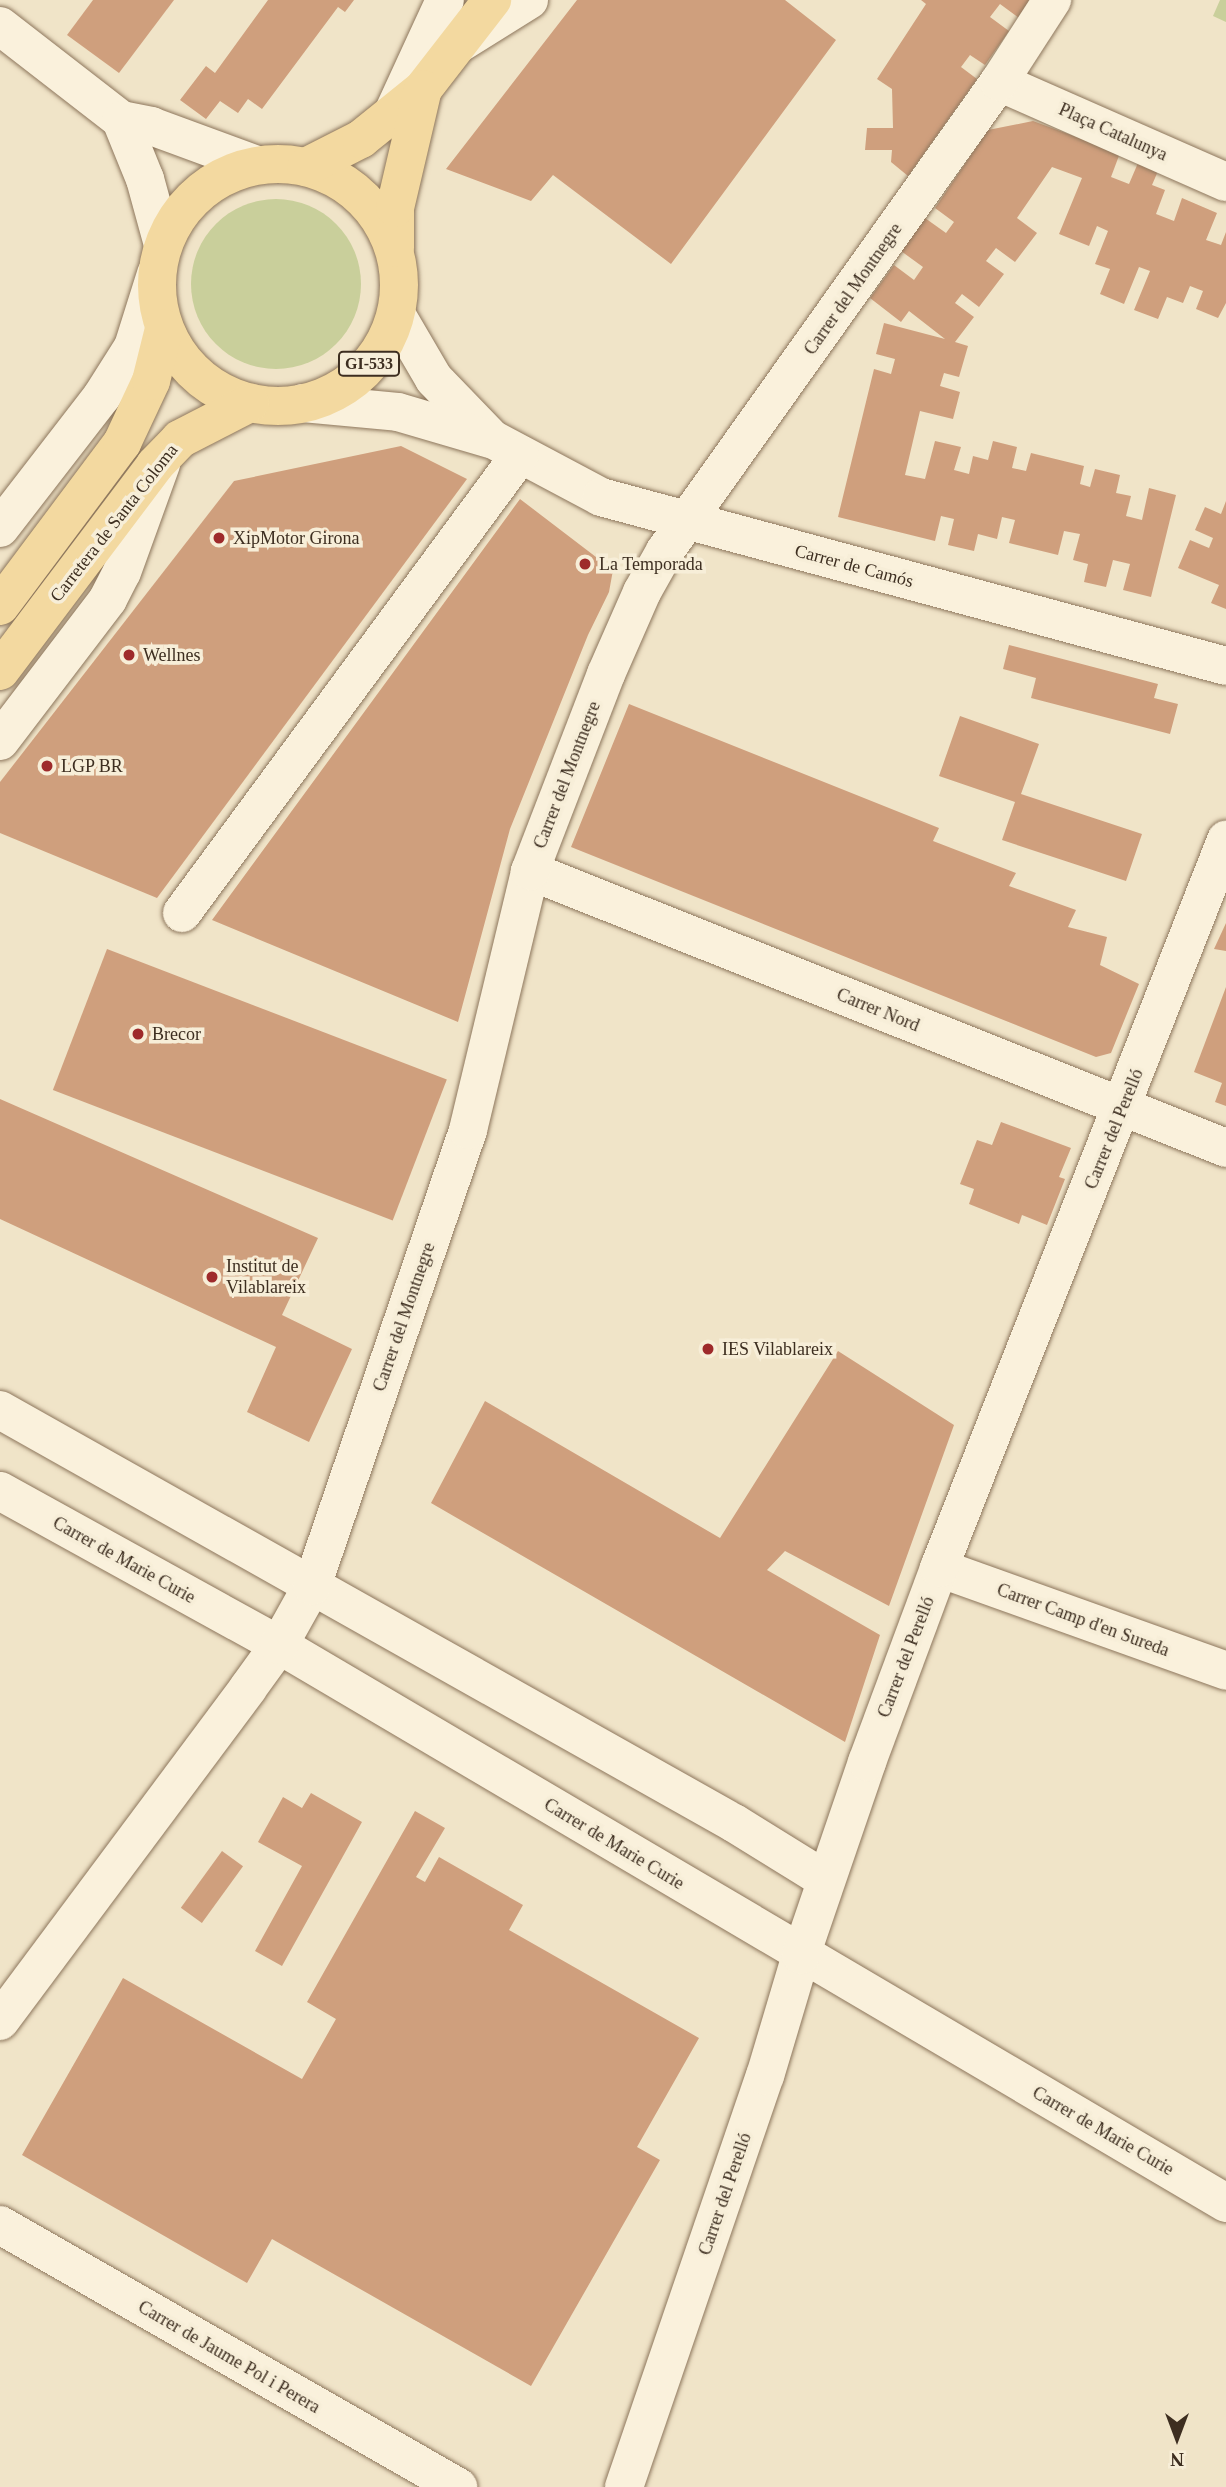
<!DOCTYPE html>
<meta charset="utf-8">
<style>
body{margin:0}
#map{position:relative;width:1226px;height:2487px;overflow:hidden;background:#f0e4c8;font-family:"Times New Roman",serif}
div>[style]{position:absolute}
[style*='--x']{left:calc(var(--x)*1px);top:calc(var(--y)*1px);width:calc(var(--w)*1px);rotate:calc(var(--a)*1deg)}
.green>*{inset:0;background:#c9cf9b}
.round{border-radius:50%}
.building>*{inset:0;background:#cf9f7d;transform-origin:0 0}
.roads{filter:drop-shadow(0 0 2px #8d765c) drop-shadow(0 0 2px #8d765c)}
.minor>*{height:38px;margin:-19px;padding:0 19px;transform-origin:19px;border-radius:19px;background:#faf1dc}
.major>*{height:38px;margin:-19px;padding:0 19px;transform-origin:19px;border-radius:19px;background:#f3d9a0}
.major>.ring{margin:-19px;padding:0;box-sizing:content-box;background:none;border:38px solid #f3d9a0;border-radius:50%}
.dots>*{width:19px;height:19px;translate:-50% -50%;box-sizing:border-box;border:4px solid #f7eed8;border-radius:50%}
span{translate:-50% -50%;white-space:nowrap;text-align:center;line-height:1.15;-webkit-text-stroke:7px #f7eed8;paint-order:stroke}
.shield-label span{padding:2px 5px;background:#f7eed8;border:2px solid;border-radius:5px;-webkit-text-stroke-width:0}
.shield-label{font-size:16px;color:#3d2e20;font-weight:700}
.street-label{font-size:18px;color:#3d2e20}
.poi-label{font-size:18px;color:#3d2e20}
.left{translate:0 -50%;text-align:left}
.north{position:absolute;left:1142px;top:2403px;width:70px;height:70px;-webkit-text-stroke:5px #f7eed8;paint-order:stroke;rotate:180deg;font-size:19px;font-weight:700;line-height:28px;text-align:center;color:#3d2e20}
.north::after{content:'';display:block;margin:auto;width:24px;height:32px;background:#3d2e20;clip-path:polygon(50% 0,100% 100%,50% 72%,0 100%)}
</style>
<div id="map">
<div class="green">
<i style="clip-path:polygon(1220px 0,1226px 0,1226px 22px,1213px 16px)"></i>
<i class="round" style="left:191px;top:199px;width:170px;height:170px"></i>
</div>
<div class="building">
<i style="clip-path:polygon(93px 0,174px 0,119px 73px,67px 35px)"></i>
<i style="clip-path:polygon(268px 0,354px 0,345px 12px,338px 7px,262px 109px,248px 99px,238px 113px,220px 101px,206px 119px,180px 100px,206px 66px,215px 73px)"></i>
<i style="clip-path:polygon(577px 0,785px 0,836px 40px,671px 264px,553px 175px,531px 201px,446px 169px)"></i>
<i style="clip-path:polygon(921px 0,1032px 0,1019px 18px,1000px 4px,990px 17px,1009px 31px,985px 65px,970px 55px,961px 67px,977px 79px,908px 176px,891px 162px,892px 150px,865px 150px,867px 128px,893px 128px,892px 89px,877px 79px,926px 4px)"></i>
<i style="clip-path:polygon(1033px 121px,1120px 153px,1111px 177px,1129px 184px,1138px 163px,1158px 171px,1152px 185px,1165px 190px,1156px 214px,1174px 221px,1182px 198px,1217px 213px,1206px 240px,1221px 245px,1226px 232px,1226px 303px,1218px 318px,1196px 309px,1203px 291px,1190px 286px,1183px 303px,1167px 297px,1158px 319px,1134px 310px,1150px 271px,1139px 267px,1124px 304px,1100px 294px,1110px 269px,1095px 264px,1108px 231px,1097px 226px,1089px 246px,1059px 234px,1082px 178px,1052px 167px,1017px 218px,1037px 233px,1015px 262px,996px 248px,986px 261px,1004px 274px,979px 307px,962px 294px,955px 303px,974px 317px,955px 342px,968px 346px,959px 377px,944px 373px,940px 386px,960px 392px,953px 419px,920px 411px,905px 475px,925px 479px,935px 441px,961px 447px,954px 470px,969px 474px,973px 456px,988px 460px,993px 441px,1017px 447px,1012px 468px,1026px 471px,1031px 453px,1084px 466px,1080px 484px,1090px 487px,1095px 469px,1120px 475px,1116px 493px,1131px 496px,1126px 516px,1142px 520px,1149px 488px,1176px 495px,1151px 597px,1123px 590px,1130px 564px,1113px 560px,1106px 587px,1084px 582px,1088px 564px,1073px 560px,1080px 534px,1064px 531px,1058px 555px,1009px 543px,1015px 520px,1002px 517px,997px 539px,978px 534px,974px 551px,948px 545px,954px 519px,941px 516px,935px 541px,838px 517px,874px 369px,891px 374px,895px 359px,876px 354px,884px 323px,945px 339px,909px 311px,901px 322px,870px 298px,894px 265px,914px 280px,923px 267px,901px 251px,925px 218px,946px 233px,954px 222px,935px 208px,988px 130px)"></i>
<i style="clip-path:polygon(401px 446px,467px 479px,157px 898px,0 833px,0 782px,234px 481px)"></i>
<i style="clip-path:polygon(520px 499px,613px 570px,609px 592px,588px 635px,510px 829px,458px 1022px,212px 920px)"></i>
<i style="clip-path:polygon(1226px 501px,1226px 609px,1211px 603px,1219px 585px,1178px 568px,1190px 540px,1209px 548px,1213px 538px,1195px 530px,1205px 507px,1221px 514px)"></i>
<i style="clip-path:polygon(1009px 645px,1158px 684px,1154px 698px,1178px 704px,1170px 734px,1031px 698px,1036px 678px,1003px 669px)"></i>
<i style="clip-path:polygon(629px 704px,939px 828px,933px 841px,1016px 873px,1009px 886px,1076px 910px,1068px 927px,1107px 937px,1100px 965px,1139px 984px,1111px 1053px,1096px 1057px,571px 847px)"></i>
<i style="clip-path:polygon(960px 716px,1039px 744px,1021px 794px,1142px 834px,1126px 881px,1002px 840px,1015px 802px,939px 776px)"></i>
<i style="clip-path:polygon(1226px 923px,1226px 951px,1214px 949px)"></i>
<i style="left:107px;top:949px;width:364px;height:151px;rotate:21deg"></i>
<i style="clip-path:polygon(1226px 987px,1226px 1106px,1215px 1102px,1222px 1083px,1194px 1072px)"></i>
<i style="clip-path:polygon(0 1099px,318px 1238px,282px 1315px,352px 1349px,309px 1442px,247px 1412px,276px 1347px,0 1219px)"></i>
<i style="clip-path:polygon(1001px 1122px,1071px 1148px,1059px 1177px,1065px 1179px,1047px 1225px,1022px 1215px,1019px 1224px,969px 1204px,974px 1189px,960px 1184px,977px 1140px,992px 1145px)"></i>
<i style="clip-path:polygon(838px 1351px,954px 1425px,889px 1606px,785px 1551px,767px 1570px,880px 1635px,845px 1742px,431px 1503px,485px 1401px,720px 1538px)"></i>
<i style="clip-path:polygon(311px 1793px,362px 1822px,282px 1966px,255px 1951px,302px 1866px,258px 1842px,283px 1797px,302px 1808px)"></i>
<i style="clip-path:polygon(415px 1811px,445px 1828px,416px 1877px,425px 1882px,439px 1857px,523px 1905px,509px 1930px,699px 2038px,637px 2147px,660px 2160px,531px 2386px,272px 2239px,247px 2283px,22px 2155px,123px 1978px,302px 2079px,336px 2019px,307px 2002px)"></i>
<i style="left:222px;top:1851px;width:26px;height:70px;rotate:36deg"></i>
</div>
<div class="roads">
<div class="minor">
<i style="--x:0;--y:26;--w:153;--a:37.8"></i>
<i style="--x:121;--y:120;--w:31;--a:11"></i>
<i style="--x:151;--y:126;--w:113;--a:20.2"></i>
<i style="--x:457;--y:45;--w:85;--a:-32"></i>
<i style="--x:999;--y:82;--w:248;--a:23.8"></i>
<i style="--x:393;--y:113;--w:124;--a:-65.3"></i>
<i style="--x:121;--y:120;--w:64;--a:67.9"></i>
<i style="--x:145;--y:179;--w:68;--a:74.7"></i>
<i style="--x:396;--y:314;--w:75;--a:59.7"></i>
<i style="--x:434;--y:379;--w:83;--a:46"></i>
<i style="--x:492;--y:439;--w:123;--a:28"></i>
<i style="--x:601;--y:497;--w:647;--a:15.13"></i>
<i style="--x:303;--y:403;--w:95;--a:5.4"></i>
<i style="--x:398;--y:412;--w:96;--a:16.4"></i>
<i style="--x:0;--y:528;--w:167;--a:-52.3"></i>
<i style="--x:102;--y:396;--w:58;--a:-57.7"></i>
<i style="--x:133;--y:347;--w:77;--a:-72.5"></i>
<i style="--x:0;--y:741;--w:178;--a:-52.7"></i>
<i style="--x:108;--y:599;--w:30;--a:-63"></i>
<i style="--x:122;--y:572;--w:115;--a:-70.1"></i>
<i style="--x:530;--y:871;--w:749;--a:21.7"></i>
<i style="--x:182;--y:913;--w:568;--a:-53.59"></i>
<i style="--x:0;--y:1410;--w:842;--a:29.37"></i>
<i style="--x:734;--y:1823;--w:108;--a:31.8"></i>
<i style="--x:0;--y:1491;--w:319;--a:28.9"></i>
<i style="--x:279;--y:1645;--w:1099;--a:30.51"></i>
<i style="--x:939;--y:1568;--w:305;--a:19.7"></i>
<i style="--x:0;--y:2021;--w:415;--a:-53.3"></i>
<i style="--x:248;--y:1688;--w:53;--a:-54.2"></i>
<i style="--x:279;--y:1645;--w:68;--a:-60.8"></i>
<i style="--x:312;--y:1586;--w:482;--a:-71.1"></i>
<i style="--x:468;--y:1130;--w:266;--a:-76.5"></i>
<i style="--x:530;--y:871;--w:211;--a:-68.9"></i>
<i style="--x:606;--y:674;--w:90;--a:-66.3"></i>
<i style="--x:642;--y:592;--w:47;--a:-60.7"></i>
<i style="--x:665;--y:551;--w:576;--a:-54.54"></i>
<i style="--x:999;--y:82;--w:98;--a:-57.1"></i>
<i style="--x:0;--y:2225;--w:528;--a:29.77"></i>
<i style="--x:624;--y:2487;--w:435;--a:-71.1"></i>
<i style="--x:765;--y:2076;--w:126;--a:-73.4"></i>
<i style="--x:801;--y:1955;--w:204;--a:-71.1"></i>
<i style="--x:867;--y:1762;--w:207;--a:-69.6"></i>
<i style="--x:939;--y:1568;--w:783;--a:-68.48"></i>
</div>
<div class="major">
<i class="ring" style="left:157px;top:164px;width:204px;height:204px"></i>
<i style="--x:306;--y:167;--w:62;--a:-27"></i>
<i style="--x:361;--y:139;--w:80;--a:-38.9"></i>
<i style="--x:423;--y:89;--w:113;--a:-52.2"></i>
<i style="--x:395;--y:248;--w:40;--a:-90"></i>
<i style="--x:395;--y:208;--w:122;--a:-76.8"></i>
<i style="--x:0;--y:606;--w:204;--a:-53.2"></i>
<i style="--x:122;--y:443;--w:68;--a:-64.9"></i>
<i style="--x:151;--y:381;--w:54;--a:-76"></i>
<i style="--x:0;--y:671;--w:258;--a:-53"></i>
<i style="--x:155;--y:465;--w:36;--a:-46"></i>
<i style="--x:180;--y:439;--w:79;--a:-27.2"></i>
</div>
</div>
<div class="dots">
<i style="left:219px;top:538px;background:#9e2a2b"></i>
<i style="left:585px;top:564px;background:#9e2a2b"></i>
<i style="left:129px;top:655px;background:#9e2a2b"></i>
<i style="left:47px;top:766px;background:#9e2a2b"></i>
<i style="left:138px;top:1034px;background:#9e2a2b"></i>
<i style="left:212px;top:1277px;background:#9e2a2b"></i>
<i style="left:708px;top:1349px;background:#9e2a2b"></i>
</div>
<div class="shield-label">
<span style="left:369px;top:364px">GI-533</span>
</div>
<div class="street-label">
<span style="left:1113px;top:132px;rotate:24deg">Plaça Catalunya</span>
<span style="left:853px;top:289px;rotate:-55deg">Carrer del Montnegre</span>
<span style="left:114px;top:523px;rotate:-52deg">Carretera de Santa Coloma</span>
<span style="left:854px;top:566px;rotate:15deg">Carrer de Camós</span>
<span style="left:567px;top:775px;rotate:-69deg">Carrer del Montnegre</span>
<span style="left:878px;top:1010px;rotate:22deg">Carrer Nord</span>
<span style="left:1114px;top:1129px;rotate:-68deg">Carrer del Perelló</span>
<span style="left:404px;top:1317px;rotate:-71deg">Carrer del Montnegre</span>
<span style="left:124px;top:1560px;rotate:29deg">Carrer de Marie Curie</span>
<span style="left:1083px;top:1620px;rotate:20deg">Carrer Camp d'en Sureda</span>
<span style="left:906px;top:1657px;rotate:-69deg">Carrer del Perelló</span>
<span style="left:614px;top:1844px;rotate:31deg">Carrer de Marie Curie</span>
<span style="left:1103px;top:2131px;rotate:30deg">Carrer de Marie Curie</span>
<span style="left:725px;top:2194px;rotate:-71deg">Carrer del Perelló</span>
<span style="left:229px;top:2357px;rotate:30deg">Carrer de Jaume Pol i Perera</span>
</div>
<div class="poi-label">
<span class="left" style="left:233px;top:538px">XipMotor Girona</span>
<span class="left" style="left:599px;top:564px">La Temporada</span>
<span class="left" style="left:143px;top:655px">Wellnes</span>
<span class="left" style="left:61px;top:766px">LGP BR</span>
<span class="left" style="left:152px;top:1034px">Brecor</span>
<span class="left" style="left:226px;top:1277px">Institut de<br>Vilablareix</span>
<span class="left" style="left:722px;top:1349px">IES Vilablareix</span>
</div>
<div class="north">N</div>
</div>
